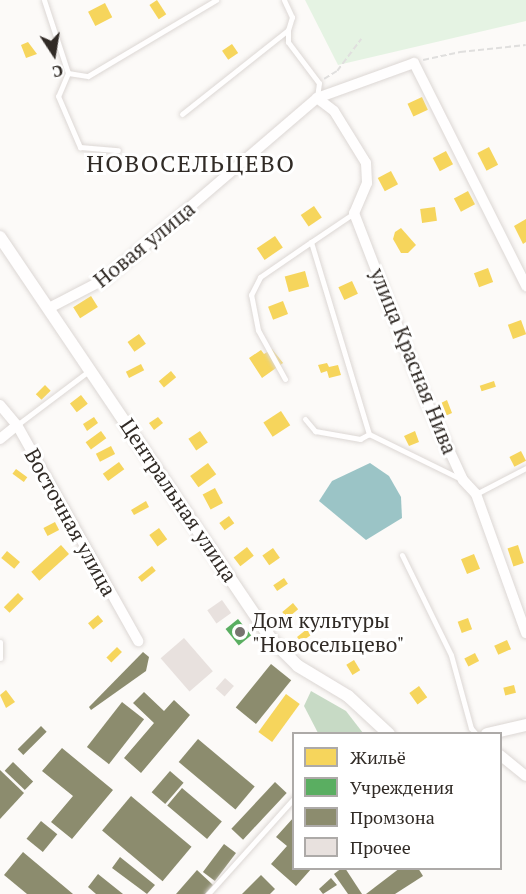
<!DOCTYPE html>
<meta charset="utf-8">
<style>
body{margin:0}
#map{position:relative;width:526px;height:894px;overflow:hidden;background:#fcfaf8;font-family:"PT Serif",serif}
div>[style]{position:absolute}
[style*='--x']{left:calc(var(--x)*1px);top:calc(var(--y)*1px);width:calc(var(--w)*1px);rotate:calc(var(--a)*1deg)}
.green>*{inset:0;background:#e5f3e3}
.forest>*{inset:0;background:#c7dac5}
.water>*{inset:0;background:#9bc4c6}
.homes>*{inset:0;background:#f6d55c;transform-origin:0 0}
.public>*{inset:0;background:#5aae61;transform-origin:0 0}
.industry>*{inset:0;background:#8c8c6e;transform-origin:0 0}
.building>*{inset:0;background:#e8e1de;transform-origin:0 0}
.path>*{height:1.5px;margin-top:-0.75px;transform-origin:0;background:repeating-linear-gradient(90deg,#e0dfde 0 6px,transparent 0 9px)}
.roads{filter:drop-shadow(0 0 2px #dcd7d4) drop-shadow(0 0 2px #dcd7d4)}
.service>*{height:5px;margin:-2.5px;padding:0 2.5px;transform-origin:2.5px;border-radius:2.5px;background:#fffefe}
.minor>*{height:10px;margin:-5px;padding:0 5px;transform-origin:5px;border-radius:5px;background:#fffefe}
.tertiary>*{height:12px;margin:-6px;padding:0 6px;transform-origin:6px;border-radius:6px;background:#fffefe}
.dots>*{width:16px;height:16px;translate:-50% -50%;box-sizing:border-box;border:3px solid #fff;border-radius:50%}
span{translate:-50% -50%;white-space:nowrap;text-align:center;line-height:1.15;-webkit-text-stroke:6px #fff;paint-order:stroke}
.street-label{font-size:21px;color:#312b26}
.poi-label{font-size:21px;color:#312b26}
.left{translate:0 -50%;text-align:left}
.quarter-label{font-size:24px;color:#312b26;letter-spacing:1.5px}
.legend{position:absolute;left:292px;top:732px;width:210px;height:138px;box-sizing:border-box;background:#fff;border:2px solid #adaaa8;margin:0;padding:8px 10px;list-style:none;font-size:18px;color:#312b26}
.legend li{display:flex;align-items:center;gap:12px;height:30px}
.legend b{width:30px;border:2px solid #adaaa8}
.north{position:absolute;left:24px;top:24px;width:60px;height:60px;-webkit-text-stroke:4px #fff;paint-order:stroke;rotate:168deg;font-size:16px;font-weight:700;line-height:24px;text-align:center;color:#312b26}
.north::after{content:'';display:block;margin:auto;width:21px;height:27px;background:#312b26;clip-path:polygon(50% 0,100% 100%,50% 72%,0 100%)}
</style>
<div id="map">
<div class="green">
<i style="clip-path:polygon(305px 0,526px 0,526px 21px,338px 65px)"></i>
</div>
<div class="forest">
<i style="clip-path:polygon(311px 691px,346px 711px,363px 733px,318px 733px,304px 706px)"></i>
</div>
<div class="water">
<i style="clip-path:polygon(370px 463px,389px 476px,401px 497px,402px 518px,366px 540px,319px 501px,332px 481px)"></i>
</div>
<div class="homes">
<i style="left:157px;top:0;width:17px;height:9px;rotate:57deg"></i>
<i style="left:105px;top:3px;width:16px;height:19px;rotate:63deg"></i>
<i style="clip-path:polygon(28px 42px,37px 54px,26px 58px,21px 45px)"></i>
<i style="left:232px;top:44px;width:11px;height:12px;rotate:56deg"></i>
<i style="left:422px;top:97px;width:14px;height:16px;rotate:65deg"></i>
<i style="left:489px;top:147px;width:20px;height:13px;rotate:63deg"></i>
<i style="left:446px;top:151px;width:15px;height:15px;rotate:62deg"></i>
<i style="left:391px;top:171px;width:15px;height:15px;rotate:62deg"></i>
<i style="left:468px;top:191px;width:15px;height:16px;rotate:62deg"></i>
<i style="left:314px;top:206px;width:14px;height:16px;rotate:56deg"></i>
<i style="left:435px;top:207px;width:14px;height:15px;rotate:82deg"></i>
<i style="clip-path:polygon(526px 219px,526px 242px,523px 244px,514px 226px)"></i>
<i style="clip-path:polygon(401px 228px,416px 245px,408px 253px,401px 253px,393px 239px,395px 232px)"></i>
<i style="left:275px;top:236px;width:14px;height:22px;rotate:56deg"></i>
<i style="left:488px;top:268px;width:15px;height:15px;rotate:70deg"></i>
<i style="left:305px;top:271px;width:16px;height:21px;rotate:75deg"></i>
<i style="left:352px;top:281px;width:14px;height:15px;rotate:65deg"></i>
<i style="left:91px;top:296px;width:13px;height:21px;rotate:58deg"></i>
<i style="left:283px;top:301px;width:14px;height:16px;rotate:69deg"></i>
<i style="left:521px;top:320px;width:15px;height:14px;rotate:70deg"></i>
<i style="left:139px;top:334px;width:12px;height:14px;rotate:55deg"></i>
<i style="clip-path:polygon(272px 349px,283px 363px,262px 378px,249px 358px,261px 350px,264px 354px)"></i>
<i style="clip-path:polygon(327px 363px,329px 367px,338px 365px,341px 375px,329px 378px,327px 371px,321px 373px,318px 365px)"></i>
<i style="left:141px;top:364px;width:7px;height:17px;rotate:63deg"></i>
<i style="left:171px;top:371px;width:8px;height:16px;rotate:50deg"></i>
<i style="left:494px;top:381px;width:6px;height:15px;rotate:72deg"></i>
<i style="left:45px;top:385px;width:8px;height:13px;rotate:45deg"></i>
<i style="left:81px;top:395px;width:11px;height:14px;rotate:52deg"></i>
<i style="clip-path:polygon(447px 400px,452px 413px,443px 417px,437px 405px)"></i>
<i style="left:281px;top:411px;width:17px;height:21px;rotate:57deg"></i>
<i style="clip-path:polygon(94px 417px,98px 423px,87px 431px,83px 424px)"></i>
<i style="clip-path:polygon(158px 417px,163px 423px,154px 430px,149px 423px)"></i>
<i style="left:101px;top:431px;width:9px;height:19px;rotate:54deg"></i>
<i style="left:200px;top:431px;width:14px;height:14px;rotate:56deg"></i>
<i style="clip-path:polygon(415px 431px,419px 442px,409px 446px,404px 436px)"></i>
<i style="left:111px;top:446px;width:9px;height:17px;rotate:63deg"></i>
<i style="left:521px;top:451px;width:11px;height:13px;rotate:63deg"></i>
<i style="left:119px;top:462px;width:9px;height:20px;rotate:54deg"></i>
<i style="left:208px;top:463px;width:14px;height:22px;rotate:54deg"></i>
<i style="left:16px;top:469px;width:14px;height:6px;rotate:36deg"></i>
<i style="left:215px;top:488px;width:17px;height:14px;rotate:62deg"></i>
<i style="clip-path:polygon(146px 501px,149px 507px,134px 515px,131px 510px)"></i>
<i style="left:229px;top:516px;width:9px;height:12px;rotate:54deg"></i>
<i style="left:55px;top:522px;width:9px;height:13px;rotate:63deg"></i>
<i style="left:159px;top:528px;width:14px;height:12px;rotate:54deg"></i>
<i style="left:61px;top:545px;width:12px;height:40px;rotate:48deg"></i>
<i style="left:518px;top:545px;width:19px;height:11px;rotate:72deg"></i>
<i style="left:247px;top:547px;width:11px;height:17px;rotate:52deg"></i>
<i style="left:273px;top:548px;width:12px;height:13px;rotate:55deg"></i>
<i style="left:7px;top:551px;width:17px;height:9px;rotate:40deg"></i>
<i style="left:474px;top:554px;width:16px;height:14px;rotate:68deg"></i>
<i style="left:152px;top:566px;width:6px;height:18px;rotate:51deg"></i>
<i style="left:284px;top:578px;width:7px;height:13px;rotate:56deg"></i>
<i style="left:18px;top:593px;width:8px;height:20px;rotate:45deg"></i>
<i style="left:293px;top:603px;width:8px;height:14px;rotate:50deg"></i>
<i style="left:98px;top:615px;width:8px;height:13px;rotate:50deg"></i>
<i style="left:468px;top:618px;width:12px;height:11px;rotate:70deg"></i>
<i style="clip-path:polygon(307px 629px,311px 635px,301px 642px,297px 637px)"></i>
<i style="left:507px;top:640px;width:10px;height:14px;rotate:66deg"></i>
<i style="left:117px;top:647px;width:7px;height:15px;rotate:45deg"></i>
<i style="left:475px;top:653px;width:9px;height:12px;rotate:63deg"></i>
<i style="left:354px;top:660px;width:12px;height:9px;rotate:59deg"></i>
<i style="left:514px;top:685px;width:8px;height:11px;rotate:76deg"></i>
<i style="left:419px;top:686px;width:14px;height:12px;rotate:54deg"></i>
<i style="clip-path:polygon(6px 690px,15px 702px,6px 708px,0 695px)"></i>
<i style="left:286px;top:694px;width:17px;height:47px;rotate:36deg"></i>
</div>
<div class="public">
<i style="left:238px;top:619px;width:21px;height:16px;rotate:51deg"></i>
</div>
<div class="industry">
<i style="clip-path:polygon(143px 652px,149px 657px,146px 671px,91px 710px,89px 707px)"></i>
<i style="left:271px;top:664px;width:26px;height:56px;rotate:39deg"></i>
<i style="clip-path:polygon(144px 692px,164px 711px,174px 700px,190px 715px,141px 773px,124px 758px,154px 723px,133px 703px)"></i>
<i style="left:122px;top:702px;width:28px;height:57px;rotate:38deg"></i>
<i style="left:41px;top:726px;width:8px;height:33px;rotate:45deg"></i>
<i style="left:198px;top:739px;width:74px;height:30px;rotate:40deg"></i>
<i style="clip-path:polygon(62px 748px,113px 790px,72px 839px,51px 822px,73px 796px,42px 771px)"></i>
<i style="left:13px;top:762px;width:28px;height:12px;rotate:44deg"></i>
<i style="clip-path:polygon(0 770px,24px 793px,0 819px)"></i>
<i style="left:170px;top:771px;width:18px;height:28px;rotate:41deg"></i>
<i style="left:275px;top:782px;width:16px;height:64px;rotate:43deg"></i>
<i style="left:182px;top:788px;width:52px;height:23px;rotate:40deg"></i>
<i style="left:131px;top:796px;width:79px;height:45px;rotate:40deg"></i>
<i style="clip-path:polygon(294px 817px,294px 868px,312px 868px,296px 886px,271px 864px,287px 846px,276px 837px)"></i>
<i style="left:41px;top:821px;width:21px;height:23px;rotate:39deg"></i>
<i style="left:224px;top:844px;width:15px;height:35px;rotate:37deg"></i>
<i style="clip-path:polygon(23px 852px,73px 894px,27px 894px,4px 875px)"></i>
<i style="clip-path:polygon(120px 857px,155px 885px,147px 894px,112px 868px)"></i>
<i style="clip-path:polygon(342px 868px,345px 868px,362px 894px,348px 894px,334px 874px)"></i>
<i style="clip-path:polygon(400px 868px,418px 868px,423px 876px,395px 894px,366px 894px)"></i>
<i style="clip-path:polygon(197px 870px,213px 885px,205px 894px,176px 894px)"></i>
<i style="clip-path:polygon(98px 874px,123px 894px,96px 894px,88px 887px)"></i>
<i style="clip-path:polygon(261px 875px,275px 889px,270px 894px,242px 894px)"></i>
<i style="clip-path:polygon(331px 878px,337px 885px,323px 894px,319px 889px)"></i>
</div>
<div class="building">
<i style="left:222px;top:600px;width:16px;height:18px;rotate:55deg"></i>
<i style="left:184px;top:638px;width:44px;height:31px;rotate:49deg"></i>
<i style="left:225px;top:678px;width:12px;height:14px;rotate:42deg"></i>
</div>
<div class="path">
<i style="--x:423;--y:60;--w:38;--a:-12"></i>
<i style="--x:460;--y:52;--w:66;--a:-6.1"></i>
<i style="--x:324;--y:79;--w:15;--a:-32"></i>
<i style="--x:337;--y:71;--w:40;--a:-53"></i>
</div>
<div class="roads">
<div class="service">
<i style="--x:44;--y:0;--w:77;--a:71.8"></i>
<i style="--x:68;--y:73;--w:20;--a:9"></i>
<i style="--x:88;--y:76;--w:149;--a:-30.7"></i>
<i style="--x:284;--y:0;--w:19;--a:65"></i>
<i style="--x:292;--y:17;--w:14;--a:107"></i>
<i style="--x:68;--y:73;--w:25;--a:113"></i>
<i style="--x:58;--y:96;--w:56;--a:66.7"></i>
<i style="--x:80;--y:147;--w:38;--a:5"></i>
<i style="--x:182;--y:114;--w:135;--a:-38.4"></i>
<i style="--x:288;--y:30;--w:12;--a:90"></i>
<i style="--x:288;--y:42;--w:51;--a:52.9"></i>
<i style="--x:319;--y:83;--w:15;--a:98"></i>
<i style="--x:354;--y:213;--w:52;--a:146"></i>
<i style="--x:311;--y:242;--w:201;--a:73.2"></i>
<i style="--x:285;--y:379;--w:56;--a:-118.9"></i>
<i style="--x:258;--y:330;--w:36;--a:-101"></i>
<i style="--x:251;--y:295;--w:20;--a:-63"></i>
<i style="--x:260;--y:277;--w:62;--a:-34.5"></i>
<i style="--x:305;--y:419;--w:16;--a:50"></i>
<i style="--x:315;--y:431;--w:46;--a:10.1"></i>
<i style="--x:360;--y:439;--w:10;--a:-29"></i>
<i style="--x:369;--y:434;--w:102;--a:26.1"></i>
<i style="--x:17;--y:425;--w:91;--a:-37"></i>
<i style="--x:476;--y:494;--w:56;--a:-27.5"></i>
<i style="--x:402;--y:555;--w:111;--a:63.9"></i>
<i style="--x:451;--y:655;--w:76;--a:74.7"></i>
<i style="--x:471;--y:728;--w:8;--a:50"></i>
<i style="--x:0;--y:642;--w:16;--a:90"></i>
<i style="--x:208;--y:894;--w:129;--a:-48.1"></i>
</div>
<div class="minor">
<i style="--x:317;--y:98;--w:21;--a:37"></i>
<i style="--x:334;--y:111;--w:61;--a:58.4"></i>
<i style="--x:366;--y:163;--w:20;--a:87"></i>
<i style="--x:367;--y:183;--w:33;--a:113"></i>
<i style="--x:354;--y:213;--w:200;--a:68.9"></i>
<i style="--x:426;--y:400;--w:88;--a:65.2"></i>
<i style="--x:463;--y:480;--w:19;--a:47"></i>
<i style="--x:476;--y:494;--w:148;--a:70.2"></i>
<i style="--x:51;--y:307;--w:63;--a:-27.4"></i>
<i style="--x:107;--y:278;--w:277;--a:-40.6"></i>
<i style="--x:317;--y:98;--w:103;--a:-19.8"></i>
<i style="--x:414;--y:63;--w:250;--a:63.3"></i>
<i style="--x:0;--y:405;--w:26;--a:50"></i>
<i style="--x:17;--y:425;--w:248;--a:60.7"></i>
<i style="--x:0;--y:439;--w:22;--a:-39"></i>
<i style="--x:500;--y:755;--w:33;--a:39"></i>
</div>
<div class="tertiary">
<i style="--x:0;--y:237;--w:485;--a:56"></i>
<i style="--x:271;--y:639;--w:38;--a:45"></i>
<i style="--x:298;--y:666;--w:58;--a:31"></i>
<i style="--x:348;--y:696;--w:56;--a:42.8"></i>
<i style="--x:487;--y:734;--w:40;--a:-13"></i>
</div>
</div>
<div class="dots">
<i style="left:240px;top:632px;background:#787370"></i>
</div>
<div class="street-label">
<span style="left:144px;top:244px;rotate:-39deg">Новая улица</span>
<span style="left:414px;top:361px;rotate:68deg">улица Красная Нива</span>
<span style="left:179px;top:500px;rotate:56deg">Центральная улица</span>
<span style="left:71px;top:522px;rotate:61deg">Восточная улица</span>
</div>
<div class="poi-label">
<span class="left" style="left:252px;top:632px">Дом культуры<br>"Новосельцево"</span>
</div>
<div class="quarter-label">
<span style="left:191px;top:164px">НОВОСЕЛЬЦЕВО</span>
</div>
<ul class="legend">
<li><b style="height:16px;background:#f6d55c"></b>Жильё</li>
<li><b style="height:16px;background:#5aae61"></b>Учреждения</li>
<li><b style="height:16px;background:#8c8c6e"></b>Промзона</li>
<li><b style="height:16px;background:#e8e1de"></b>Прочее</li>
</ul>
<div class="north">С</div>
</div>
